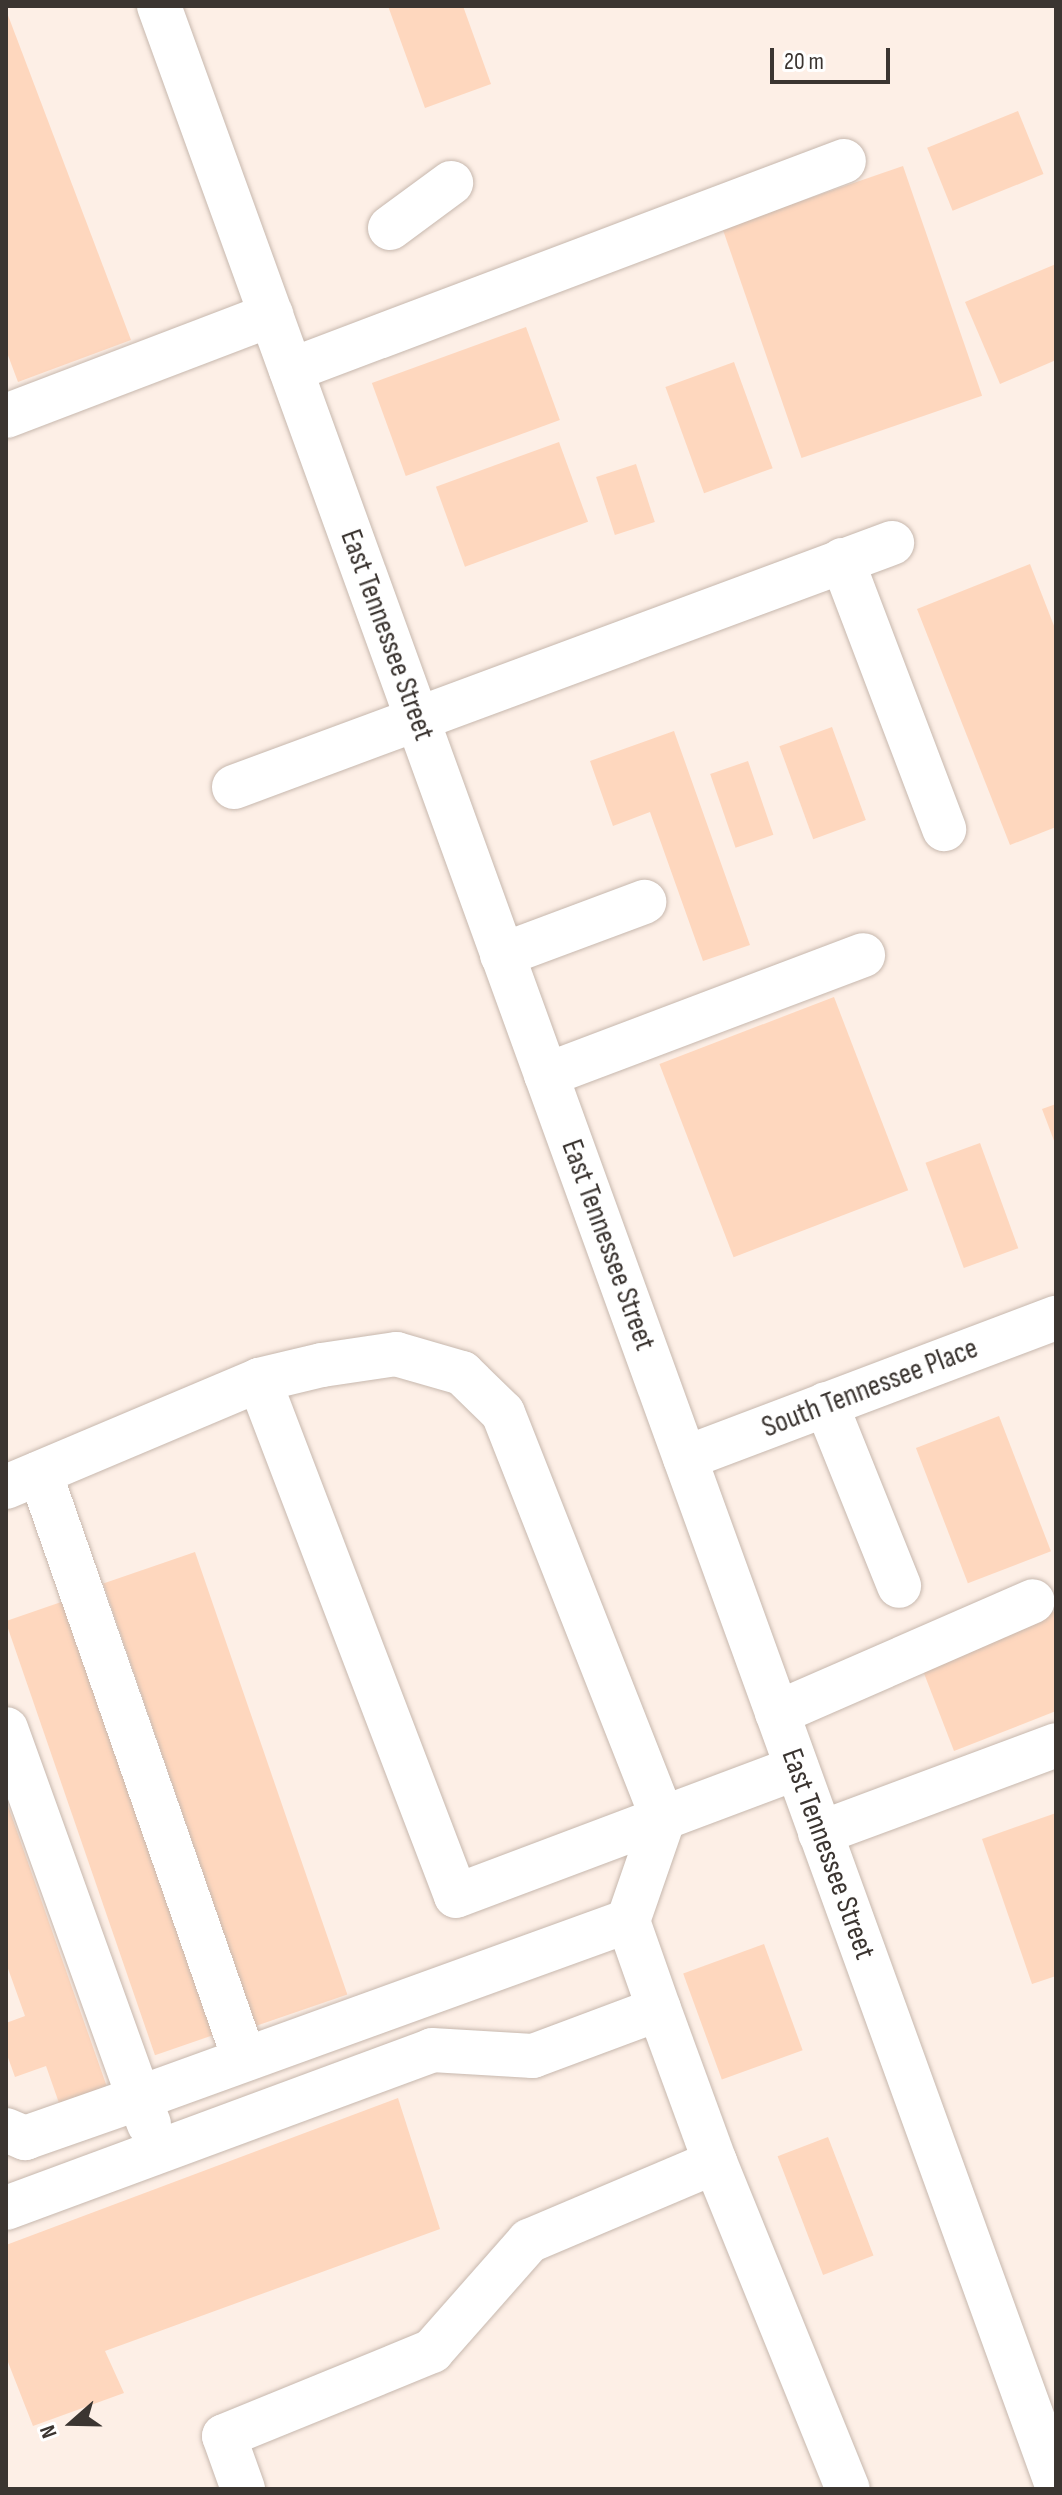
<!DOCTYPE html>
<style>
body{margin:0}
#map{position:relative;width:1062px;height:2495px;overflow:hidden;background:#fefaf8;font-family:"Sofia Sans Condensed",sans-serif}
div>[style]{position:absolute}
[style*='--x']{left:calc(var(--x)*1px);top:calc(var(--y)*1px);width:calc(var(--w)*1px);rotate:calc(var(--a)*1deg)}
.built>*{inset:0;background:#fdefe6;transform-origin:0 0}
.building>*{inset:0;background:#fed7be;transform-origin:0 0}
.roads{filter:drop-shadow(0 0 2px #c7b8ae) drop-shadow(0 0 2px #c7b8ae)}
.minor>*{height:44px;margin:-22px;padding:0 22px;transform-origin:22px;border-radius:22px;background:#fff}
span{translate:-50% -50%;white-space:nowrap;text-align:center;line-height:1.15;-webkit-text-stroke:6px #fff;paint-order:stroke}
.street-label{font-size:30px;color:#3b3531}
.frame{position:absolute;inset:0;border:8px solid #3b3531;pointer-events:none}
.north{position:absolute;left:32px;top:2383px;width:80px;height:80px;-webkit-text-stroke:6px #fff;paint-order:stroke;rotate:250deg;font-size:22px;font-weight:700;line-height:32px;text-align:center;color:#3b3531}
.north::after{content:'';display:block;margin:auto;width:28px;height:36px;background:#3b3531;clip-path:polygon(50% 0,100% 100%,50% 72%,0 100%)}
.scale{position:absolute;left:770px;top:48px;width:120px;height:36px;box-sizing:border-box;border:4px solid #3b3531;border-top:0;padding-left:10px;font-size:24px;line-height:28px;white-space:nowrap;color:#3b3531;-webkit-text-stroke:6px #fff;paint-order:stroke}
</style>
<div id="map">
<div class="built">
<i style="left:6px;top:6px;width:1050px;height:2483px"></i>
</div>
<div class="building">
<i style="clip-path:polygon(388px 6px,463px 6px,491px 84px,425px 108px)"></i>
<i style="clip-path:polygon(6px 10px,131px 340px,18px 382px,6px 350px)"></i>
<i style="left:1018px;top:111px;width:68px;height:98px;rotate:68deg"></i>
<i style="left:903px;top:166px;width:243px;height:191px;rotate:71deg"></i>
<i style="clip-path:polygon(1056px 264px,1056px 360px,1000px 384px,965px 302px)"></i>
<i style="left:526px;top:327px;width:99px;height:164px;rotate:70deg"></i>
<i style="left:734px;top:362px;width:113px;height:73px;rotate:70deg"></i>
<i style="left:559px;top:442px;width:85px;height:131px;rotate:70deg"></i>
<i style="left:636px;top:464px;width:61px;height:42px;rotate:72deg"></i>
<i style="clip-path:polygon(1030px 564px,1056px 631px,1056px 827px,1010px 845px,917px 609px)"></i>
<i style="left:832px;top:727px;width:99px;height:56px;rotate:70deg"></i>
<i style="clip-path:polygon(674px 731px,750px 945px,703px 961px,650px 812px,613px 826px,590px 761px)"></i>
<i style="left:748px;top:761px;width:78px;height:40px;rotate:71deg"></i>
<i style="left:834px;top:997px;width:207px;height:187px;rotate:69deg"></i>
<i style="clip-path:polygon(1056px 1104px,1056px 1146px,1042px 1109px)"></i>
<i style="left:980px;top:1143px;width:112px;height:58px;rotate:70deg"></i>
<i style="left:999px;top:1416px;width:145px;height:89px;rotate:69deg"></i>
<i style="left:195px;top:1552px;width:468px;height:97px;rotate:71deg"></i>
<i style="left:67px;top:1600px;width:459px;height:65px;rotate:71deg"></i>
<i style="clip-path:polygon(1056px 1611px,1056px 1711px,954px 1751px,920px 1663px)"></i>
<i style="clip-path:polygon(6px 1800px,107px 2087px,59px 2103px,46px 2066px,15px 2077px,6px 2052px,6px 2023px,25px 2016px,6px 1963px)"></i>
<i style="clip-path:polygon(1056px 1813px,1056px 1976px,1032px 1984px,982px 1839px)"></i>
<i style="left:764px;top:1944px;width:113px;height:86px;rotate:70deg"></i>
<i style="clip-path:polygon(398px 2098px,440px 2229px,105px 2351px,124px 2393px,33px 2426px,6px 2357px,6px 2245px)"></i>
<i style="left:828px;top:2137px;width:127px;height:54px;rotate:69deg"></i>
</div>
<div class="roads">
<div class="minor">
<i style="--x:159;--y:6;--w:2634;--a:70.09"></i>
<i style="--x:390;--y:228;--w:76;--a:-36.4"></i>
<i style="--x:291;--y:370;--w:591;--a:-20.7"></i>
<i style="--x:6;--y:416;--w:284;--a:-20.9"></i>
<i style="--x:842;--y:560;--w:288;--a:69.2"></i>
<i style="--x:234;--y:787;--w:702;--a:-20.35"></i>
<i style="--x:502;--y:955;--w:152;--a:-20.5"></i>
<i style="--x:546;--y:1075;--w:339;--a:-20.7"></i>
<i style="--x:259;--y:1380;--w:552;--a:69.1"></i>
<i style="--x:456;--y:1896;--w:364;--a:-20.6"></i>
<i style="--x:826;--y:1404;--w:196;--a:68.1"></i>
<i style="--x:685;--y:1458;--w:397;--a:-20.7"></i>
<i style="--x:40;--y:1473;--w:620;--a:70.78"></i>
<i style="--x:6;--y:1487;--w:275;--a:-22.9"></i>
<i style="--x:259;--y:1380;--w:65;--a:-13.4"></i>
<i style="--x:322;--y:1365;--w:75;--a:-8.5"></i>
<i style="--x:396;--y:1354;--w:69;--a:16.1"></i>
<i style="--x:462;--y:1373;--w:57;--a:44.3"></i>
<i style="--x:503;--y:1413;--w:437;--a:68.5"></i>
<i style="--x:663;--y:1820;--w:107;--a:109.1"></i>
<i style="--x:628;--y:1921;--w:520;--a:160.1"></i>
<i style="--x:139;--y:2098;--w:392;--a:-109.8"></i>
<i style="--x:777;--y:1713;--w:279;--a:-23.6"></i>
<i style="--x:820;--y:1833;--w:252;--a:-20.4"></i>
<i style="--x:628;--y:1921;--w:93;--a:70.6"></i>
<i style="--x:6;--y:2130;--w:21;--a:23"></i>
<i style="--x:25;--y:2138;--w:121;--a:-19.3"></i>
<i style="--x:139;--y:2098;--w:28;--a:69"></i>
<i style="--x:6;--y:2208;--w:454;--a:-20.3"></i>
<i style="--x:432;--y:2050;--w:101;--a:3.4"></i>
<i style="--x:533;--y:2056;--w:134;--a:-20.5"></i>
<i style="--x:659;--y:2009;--w:163;--a:69.9"></i>
<i style="--x:715;--y:2162;--w:353;--a:67.9"></i>
<i style="--x:243;--y:2489;--w:56;--a:-109.7"></i>
<i style="--x:224;--y:2436;--w:225;--a:-22.2"></i>
<i style="--x:432;--y:2351;--w:147;--a:-48.6"></i>
<i style="--x:529;--y:2241;--w:202;--a:-23"></i>
</div>
</div>
<div class="street-label">
<span style="left:387px;top:635px;rotate:70deg">East Tennessee Street</span>
<span style="left:608px;top:1245px;rotate:70deg">East Tennessee Street</span>
<span style="left:870px;top:1388px;rotate:-21deg">South Tennessee Place</span>
<span style="left:828px;top:1854px;rotate:70deg">East Tennessee Street</span>
</div>
<div class="frame"></div>
<div class="north">N</div>
<div class="scale">20 m</div>
</div>
